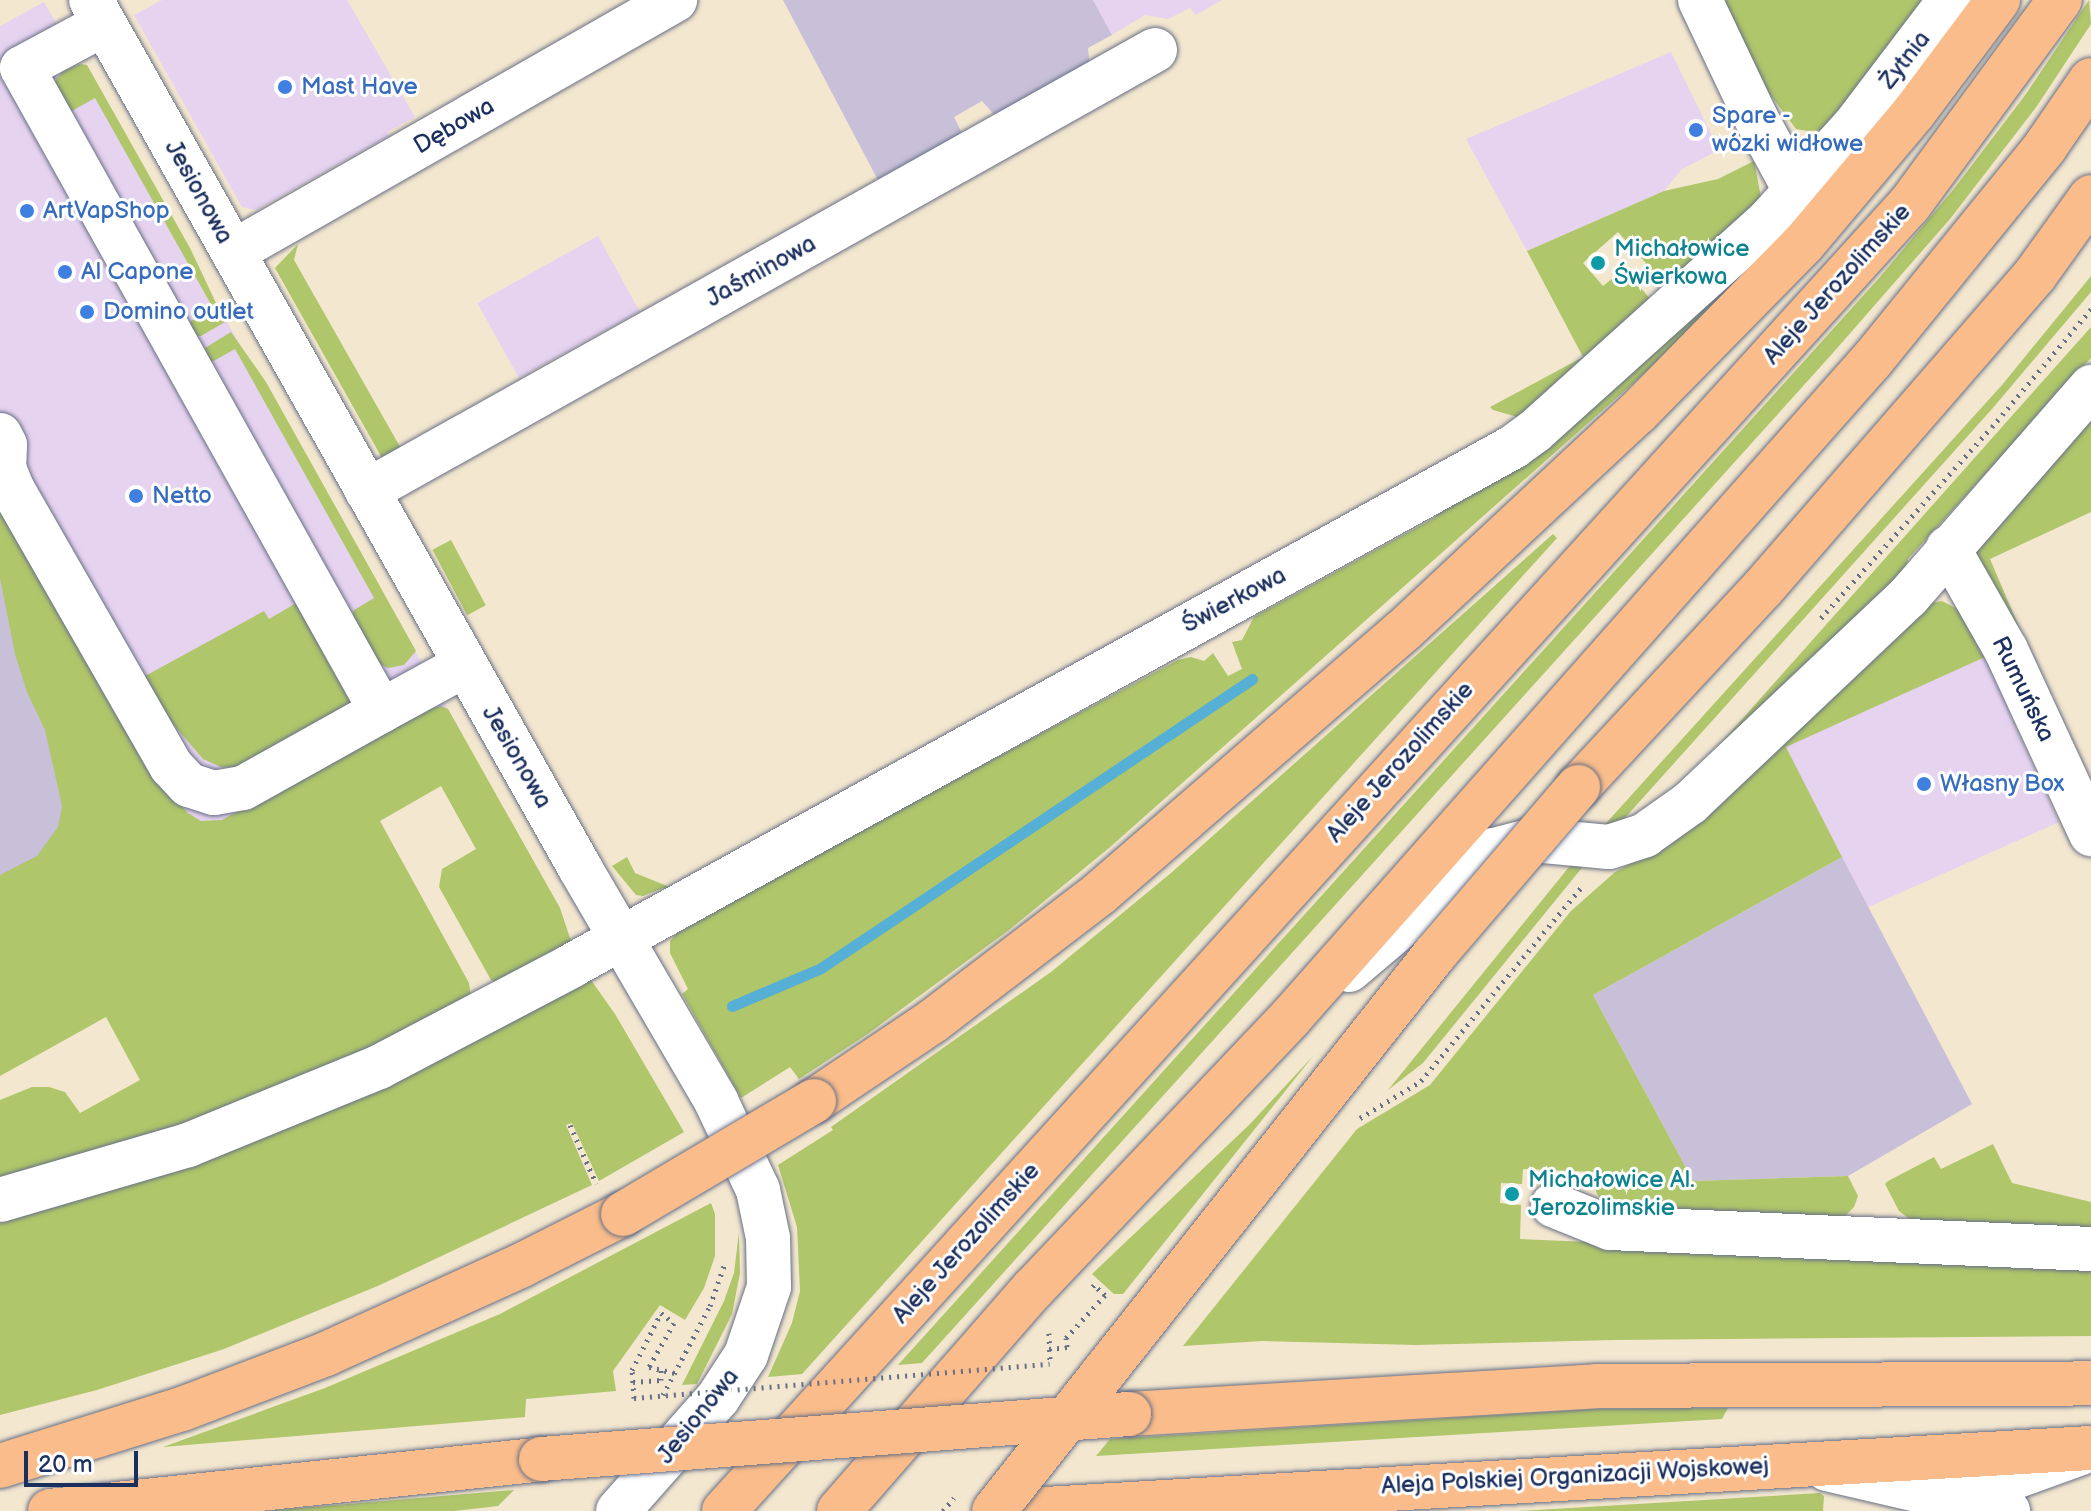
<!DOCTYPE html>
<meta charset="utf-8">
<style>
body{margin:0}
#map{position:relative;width:2091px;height:1511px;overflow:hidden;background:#f3e7cf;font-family:"Balsamiq Sans",sans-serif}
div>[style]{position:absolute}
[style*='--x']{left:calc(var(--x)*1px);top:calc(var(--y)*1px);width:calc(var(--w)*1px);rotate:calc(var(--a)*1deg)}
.built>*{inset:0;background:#e6d3f0;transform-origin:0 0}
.industrial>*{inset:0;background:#c8c0d8}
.green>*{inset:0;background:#afc66a;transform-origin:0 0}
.stream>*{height:11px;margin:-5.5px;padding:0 5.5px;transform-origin:5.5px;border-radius:5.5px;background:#56afd4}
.path>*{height:5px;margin-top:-2.5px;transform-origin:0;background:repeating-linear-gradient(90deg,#676f86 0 2px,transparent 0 8px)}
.roads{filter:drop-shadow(0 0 2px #676f86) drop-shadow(0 0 2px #676f86)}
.minor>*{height:44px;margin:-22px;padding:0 22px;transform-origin:22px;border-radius:22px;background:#fff}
.major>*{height:44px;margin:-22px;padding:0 22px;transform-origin:22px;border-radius:22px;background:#f9bc8a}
.highway>*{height:44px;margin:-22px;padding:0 22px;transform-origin:22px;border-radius:22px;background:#f9bc8a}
.path-bridge>*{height:5px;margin-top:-2.5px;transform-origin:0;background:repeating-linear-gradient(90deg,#676f86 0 2px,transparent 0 8px)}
.bridges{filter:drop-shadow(0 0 2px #676f86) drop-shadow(0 0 2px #676f86)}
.highway-bridge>*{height:44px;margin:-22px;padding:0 22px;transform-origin:22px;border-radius:22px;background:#f9bc8a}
.dots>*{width:22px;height:22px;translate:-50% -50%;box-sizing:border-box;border:4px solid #fff;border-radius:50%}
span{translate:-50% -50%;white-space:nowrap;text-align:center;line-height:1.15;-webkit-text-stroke:6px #fff;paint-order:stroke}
.street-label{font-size:24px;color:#1b2f5e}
.shop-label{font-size:24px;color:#366cbe}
.left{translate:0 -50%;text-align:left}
.culture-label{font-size:24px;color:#0d838f}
.scale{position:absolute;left:24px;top:1451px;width:114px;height:36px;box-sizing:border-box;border:4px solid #1b2f5e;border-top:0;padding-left:10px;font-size:24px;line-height:28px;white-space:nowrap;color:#1b2f5e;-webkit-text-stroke:6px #fff;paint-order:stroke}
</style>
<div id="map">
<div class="built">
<i style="clip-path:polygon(162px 0,347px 0,415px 117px,387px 132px,389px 136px,256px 210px,242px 207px,134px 15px)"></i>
<i style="clip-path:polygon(1093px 0,1222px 0,1196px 15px,1190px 8px,1168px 19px,1145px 15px,1112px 35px)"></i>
<i style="clip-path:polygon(44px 2px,463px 735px,209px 874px,0 499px,0 26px)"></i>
<i style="clip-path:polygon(1671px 52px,1719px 150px,1682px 169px,1664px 191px,1527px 251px,1466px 139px)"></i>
<i style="left:598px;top:236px;width:86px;height:138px;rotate:61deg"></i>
<i style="left:1985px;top:657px;width:181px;height:218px;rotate:66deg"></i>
</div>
<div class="industrial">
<i style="clip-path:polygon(783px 0,1093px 0,1112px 35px,1088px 48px,1090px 68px,998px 119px,982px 101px,954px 117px,964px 137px,880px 184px)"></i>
<i style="clip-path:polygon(0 499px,177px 818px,0 989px)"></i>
<i style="clip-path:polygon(1842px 857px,1972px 1104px,1848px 1176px,1693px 1181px,1593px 995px)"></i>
</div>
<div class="green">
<i style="clip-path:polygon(1722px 0,1934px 0,1919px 22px,1821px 130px,1808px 131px,1796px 129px,1763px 85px)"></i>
<i style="clip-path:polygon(2089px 0,2091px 24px,2037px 106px,1950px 219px,1832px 354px,922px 1363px,898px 1365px,1880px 277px,1953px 190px,2026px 94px)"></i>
<i style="clip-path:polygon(80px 64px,87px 65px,190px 248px,225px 322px,201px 336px,196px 336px,189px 322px,213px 308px,95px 98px,70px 112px,54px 82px,63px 71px)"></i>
<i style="clip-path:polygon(1754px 161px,1761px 197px,1755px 212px,1669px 289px,1618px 232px,1583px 263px,1603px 286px,1624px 269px,1653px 302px,1528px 420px,1493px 410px,1490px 407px,1583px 357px,1527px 251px,1664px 191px,1718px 179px)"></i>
<i style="clip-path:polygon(1766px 237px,1773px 259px,1109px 848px,1009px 930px,869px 1033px,799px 1079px,790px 1067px,741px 1098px,682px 994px,688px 989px,670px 953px,670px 941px,676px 934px,811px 857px,1178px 660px,1191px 657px,1204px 661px,1213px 653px,1228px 676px,1242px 669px,1232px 642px,1242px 640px,1254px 617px,1434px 518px,1469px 484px)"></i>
<i style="clip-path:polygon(298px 244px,294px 260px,403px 452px,382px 458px,275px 268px)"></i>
<i style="clip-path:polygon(2091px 276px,2091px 292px,1992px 409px,1615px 829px,1599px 831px,2002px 385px)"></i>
<i style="clip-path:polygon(2091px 327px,2091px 358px,1908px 559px,1901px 590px,1672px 798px)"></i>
<i style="clip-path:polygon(231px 332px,266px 382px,416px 651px,404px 665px,388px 668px,378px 663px,352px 616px,354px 610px,374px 598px,235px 349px,210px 363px,205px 348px)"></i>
<i style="clip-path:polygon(2091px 413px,2091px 512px,1990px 559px,2025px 641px,1975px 563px,1976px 542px)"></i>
<i style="clip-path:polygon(0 487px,176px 800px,188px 813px,201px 821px,222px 820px,418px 711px,441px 706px,448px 709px,560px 908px,573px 947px,496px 982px,491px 980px,439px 887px,442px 869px,476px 849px,441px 786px,380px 821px,469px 983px,471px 998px,301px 1087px,0 1185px,0 1100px,32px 1087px,49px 1087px,65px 1092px,80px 1113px,140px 1080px,106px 1017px,0 1076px,0 875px,37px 856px,58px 827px,62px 806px,45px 730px,27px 692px,15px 654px,0 578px)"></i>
<i style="clip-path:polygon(1553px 534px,1557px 538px,802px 1374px,768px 1377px,792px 1323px,800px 1291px,797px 1227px,778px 1165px,833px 1130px,831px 1127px,1051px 972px,1171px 873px)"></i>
<i style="left:451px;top:540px;width:74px;height:21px;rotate:62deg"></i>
<i style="clip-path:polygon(1942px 601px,1965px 613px,1985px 657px,1786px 747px,1842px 857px,1593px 995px,1693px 1181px,1848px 1176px,1858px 1196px,1854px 1207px,1841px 1220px,1605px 1206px,1596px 1192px,1594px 1172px,1523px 1169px,1522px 1184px,1501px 1183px,1500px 1203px,1521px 1205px,1520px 1239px,2091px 1263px,2091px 1336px,1613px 1340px,1415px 1345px,1262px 1341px,1183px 1346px,1357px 1129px,1430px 1085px,1571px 911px,1615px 872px,1673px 841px,1912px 607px)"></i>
<i style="clip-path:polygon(298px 602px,350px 700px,345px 711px,240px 768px,221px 767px,203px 759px,136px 681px,264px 611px,269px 619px)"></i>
<i style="clip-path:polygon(627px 857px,635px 873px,677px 890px,672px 893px,663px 888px,643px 896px,636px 895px,612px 866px)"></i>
<i style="clip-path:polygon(1573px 862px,1585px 864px,1423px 1063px,1388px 1090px)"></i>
<i style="clip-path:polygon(586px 973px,615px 1014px,684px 1132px,599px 1181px,572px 1123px,566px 1125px,592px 1185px,380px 1285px,224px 1349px,97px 1390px,0 1415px,0 1215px)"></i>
<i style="clip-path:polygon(1314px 1055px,1123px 1294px,1114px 1294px,1092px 1274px,1250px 1124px)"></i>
<i style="clip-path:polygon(1993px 1144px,2012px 1183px,2091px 1202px,2091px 1233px,1916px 1224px,1899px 1211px,1885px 1184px,1888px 1181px,1934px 1157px,1941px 1169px)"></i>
<i style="clip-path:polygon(711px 1203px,715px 1214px,715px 1256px,704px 1288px,685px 1320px,660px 1305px,613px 1371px,616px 1391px,526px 1399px,525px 1417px,163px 1447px,325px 1388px,500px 1314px)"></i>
<i style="clip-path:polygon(739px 1232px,740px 1273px,732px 1314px,697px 1384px,682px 1385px,724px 1301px,734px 1273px)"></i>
<i style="clip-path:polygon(1728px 1408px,1722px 1419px,1096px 1456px,1110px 1439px,1595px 1409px)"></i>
<i style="clip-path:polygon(514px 1490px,498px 1506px,454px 1511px,266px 1511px)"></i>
<i style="clip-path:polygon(1820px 1493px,1824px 1496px,1823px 1511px,1519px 1511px)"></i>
</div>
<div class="stream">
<i style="--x:732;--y:1006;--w:97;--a:-23.1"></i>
<i style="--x:821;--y:968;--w:519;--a:-33.84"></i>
</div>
<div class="path">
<i style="--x:1821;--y:618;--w:256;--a:-48.2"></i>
<i style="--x:1992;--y:427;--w:154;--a:-50"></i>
<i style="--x:1360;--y:1118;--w:71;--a:-31.2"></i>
<i style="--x:1421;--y:1081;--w:254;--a:-50.4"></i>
<i style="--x:570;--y:1125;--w:64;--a:65.9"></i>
<i style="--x:1049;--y:1333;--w:31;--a:88"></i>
<i style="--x:1049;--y:1349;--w:18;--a:-6"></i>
<i style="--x:1067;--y:1347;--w:9;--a:-96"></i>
<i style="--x:1066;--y:1338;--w:58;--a:-47.8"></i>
<i style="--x:1105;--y:1295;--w:15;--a:-138"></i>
<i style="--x:1094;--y:1285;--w:4;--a:124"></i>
<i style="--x:633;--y:1382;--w:28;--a:-4"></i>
<i style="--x:661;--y:1380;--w:10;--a:-90"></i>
<i style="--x:663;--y:1395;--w:101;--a:-62.2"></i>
<i style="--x:710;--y:1306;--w:46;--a:-70.8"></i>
<i style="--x:634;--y:1398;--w:28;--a:-94"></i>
<i style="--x:632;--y:1370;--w:64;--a:-63"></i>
<i style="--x:661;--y:1313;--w:16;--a:38"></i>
<i style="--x:674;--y:1323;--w:51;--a:119.6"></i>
<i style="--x:649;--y:1367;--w:27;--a:13"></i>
<i style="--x:943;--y:1511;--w:17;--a:-50"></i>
</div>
<div class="roads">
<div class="minor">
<i style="--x:91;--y:0;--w:996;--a:60.6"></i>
<i style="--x:580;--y:868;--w:270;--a:59.7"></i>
<i style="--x:716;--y:1101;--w:98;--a:64.7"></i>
<i style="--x:758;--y:1190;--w:49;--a:78.2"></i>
<i style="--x:768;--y:1238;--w:49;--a:88.8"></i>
<i style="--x:769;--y:1287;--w:72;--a:108.7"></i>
<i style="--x:746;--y:1355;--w:51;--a:123.1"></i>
<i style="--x:718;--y:1398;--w:151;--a:131.5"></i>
<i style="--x:1700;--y:0;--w:131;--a:64.6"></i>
<i style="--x:1756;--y:118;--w:82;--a:61.6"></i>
<i style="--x:104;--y:24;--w:93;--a:151.8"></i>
<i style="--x:22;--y:68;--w:736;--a:60.82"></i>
<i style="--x:381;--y:711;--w:96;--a:-28.7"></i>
<i style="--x:233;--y:252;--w:509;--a:-29.69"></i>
<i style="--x:0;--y:435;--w:11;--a:63"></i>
<i style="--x:5;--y:445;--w:23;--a:92"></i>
<i style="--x:4;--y:468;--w:24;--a:68"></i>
<i style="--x:13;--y:490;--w:318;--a:60.2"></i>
<i style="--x:171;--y:766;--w:26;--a:47"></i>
<i style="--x:189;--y:785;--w:26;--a:18"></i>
<i style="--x:214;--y:793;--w:29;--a:-10"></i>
<i style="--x:243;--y:788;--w:158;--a:-29.2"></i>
<i style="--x:367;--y:491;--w:903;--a:-29.23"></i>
<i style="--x:1948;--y:548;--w:117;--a:60.4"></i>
<i style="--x:2006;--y:650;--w:203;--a:65.2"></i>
<i style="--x:1349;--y:970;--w:185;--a:-40.2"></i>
<i style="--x:1490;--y:851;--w:44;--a:-14.3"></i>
<i style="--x:1533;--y:840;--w:76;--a:5.3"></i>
<i style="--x:1609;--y:847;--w:38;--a:-18"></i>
<i style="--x:1645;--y:835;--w:55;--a:-35.4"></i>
<i style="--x:1690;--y:803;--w:300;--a:-43.4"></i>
<i style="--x:1908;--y:597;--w:279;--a:-48.9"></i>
<i style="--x:0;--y:1200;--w:196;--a:-16.3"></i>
<i style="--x:188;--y:1145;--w:206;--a:-22.2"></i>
<i style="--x:379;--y:1067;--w:217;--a:-27.7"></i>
<i style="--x:571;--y:966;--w:1076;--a:-28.85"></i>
<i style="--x:1513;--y:447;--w:27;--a:-36"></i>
<i style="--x:1535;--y:431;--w:315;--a:-42"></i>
<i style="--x:1769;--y:220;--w:128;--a:-47.8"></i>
<i style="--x:1855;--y:125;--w:157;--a:-52.8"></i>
<i style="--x:1553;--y:1205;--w:61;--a:22"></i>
<i style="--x:1610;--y:1228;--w:481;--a:2.5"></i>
<i style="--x:1827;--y:1469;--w:186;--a:13.1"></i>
<i style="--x:1954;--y:1499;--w:135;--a:-19.9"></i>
</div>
<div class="major">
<i style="--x:724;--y:1511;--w:1765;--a:-47.78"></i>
<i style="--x:1910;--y:204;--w:253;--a:-53.7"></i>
<i style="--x:839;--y:1511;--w:295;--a:-48.9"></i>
<i style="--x:1033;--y:1289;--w:375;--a:-46.5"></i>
<i style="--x:1291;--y:1017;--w:878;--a:-48.51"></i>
<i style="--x:1873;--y:359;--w:273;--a:-50.9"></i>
<i style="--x:2045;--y:147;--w:81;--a:-55.5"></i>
</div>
<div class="highway">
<i style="--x:1578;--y:787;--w:272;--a:-47.1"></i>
<i style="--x:1763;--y:588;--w:415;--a:-49"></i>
<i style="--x:2035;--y:275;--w:96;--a:-54.3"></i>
<i style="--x:814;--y:1101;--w:143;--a:-33.9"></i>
<i style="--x:933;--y:1021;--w:209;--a:-37.4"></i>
<i style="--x:1099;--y:894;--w:402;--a:-40.9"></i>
<i style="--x:1403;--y:631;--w:320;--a:-43"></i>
<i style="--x:1637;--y:413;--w:238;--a:-45.5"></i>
<i style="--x:1804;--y:243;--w:172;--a:-49.9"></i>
<i style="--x:1915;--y:111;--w:139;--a:-53.2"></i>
<i style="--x:1129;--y:1414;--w:468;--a:-3.4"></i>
<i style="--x:1596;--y:1386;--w:495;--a:-0.3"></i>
<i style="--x:0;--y:1466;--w:191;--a:-17.4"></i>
<i style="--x:182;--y:1409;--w:154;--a:-20.9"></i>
<i style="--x:326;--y:1354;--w:215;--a:-24.4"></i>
<i style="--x:522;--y:1265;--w:113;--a:-26.8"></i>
<i style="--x:50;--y:1511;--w:494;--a:-6"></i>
<i style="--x:1011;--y:1511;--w:1082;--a:-3.34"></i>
</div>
</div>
<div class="path-bridge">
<i style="--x:634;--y:1398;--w:417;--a:-4.7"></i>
</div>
<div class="bridges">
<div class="highway-bridge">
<i style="--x:623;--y:1214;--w:222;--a:-30.6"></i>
<i style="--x:541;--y:1459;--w:590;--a:-4.38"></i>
<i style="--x:994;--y:1511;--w:710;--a:-51.63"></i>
<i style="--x:1435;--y:954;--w:220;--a:-49.4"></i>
</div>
</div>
<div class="dots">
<i style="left:285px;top:87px;background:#3f7fe0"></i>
<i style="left:1696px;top:130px;background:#3f7fe0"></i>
<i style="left:27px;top:211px;background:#3f7fe0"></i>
<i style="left:1598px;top:263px;background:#0f9aa8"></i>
<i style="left:65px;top:272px;background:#3f7fe0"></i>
<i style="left:87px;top:312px;background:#3f7fe0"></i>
<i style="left:136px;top:496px;background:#3f7fe0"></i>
<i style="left:1924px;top:784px;background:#3f7fe0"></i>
<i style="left:1512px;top:1194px;background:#0f9aa8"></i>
</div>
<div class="street-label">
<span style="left:1905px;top:60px;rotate:-52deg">Żytnia</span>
<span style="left:454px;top:126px;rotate:-30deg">Dębowa</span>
<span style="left:199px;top:192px;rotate:61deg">Jesionowa</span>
<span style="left:761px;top:271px;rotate:-29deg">Jaśminowa</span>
<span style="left:1837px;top:284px;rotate:-48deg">Aleje Jerozolimskie</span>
<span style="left:1234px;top:600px;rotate:-28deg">Świerkowa</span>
<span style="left:2023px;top:689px;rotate:64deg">Rumuńska</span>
<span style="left:517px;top:757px;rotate:60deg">Jesionowa</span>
<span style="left:1400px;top:762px;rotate:-48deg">Aleje Jerozolimskie</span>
<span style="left:966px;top:1243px;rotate:-48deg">Aleje Jerozolimskie</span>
<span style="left:698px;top:1416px;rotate:-51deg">Jesionowa</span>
<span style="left:1575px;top:1476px;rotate:-3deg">Aleja Polskiej Organizacji Wojskowej</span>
</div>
<div class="shop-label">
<span class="left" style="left:301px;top:87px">Mast Have</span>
<span class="left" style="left:1712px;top:130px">Spare -<br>wózki widłowe</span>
<span class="left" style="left:43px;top:211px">ArtVapShop</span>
<span class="left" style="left:81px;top:272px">Al Capone</span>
<span class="left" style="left:103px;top:312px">Domino outlet</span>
<span class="left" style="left:152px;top:496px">Netto</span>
<span class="left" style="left:1940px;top:784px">Własny Box</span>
</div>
<div class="culture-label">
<span class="left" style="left:1614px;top:263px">Michałowice<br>Świerkowa</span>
<span class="left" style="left:1528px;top:1194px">Michałowice Al.<br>Jerozolimskie</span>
</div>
<div class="scale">20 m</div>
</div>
